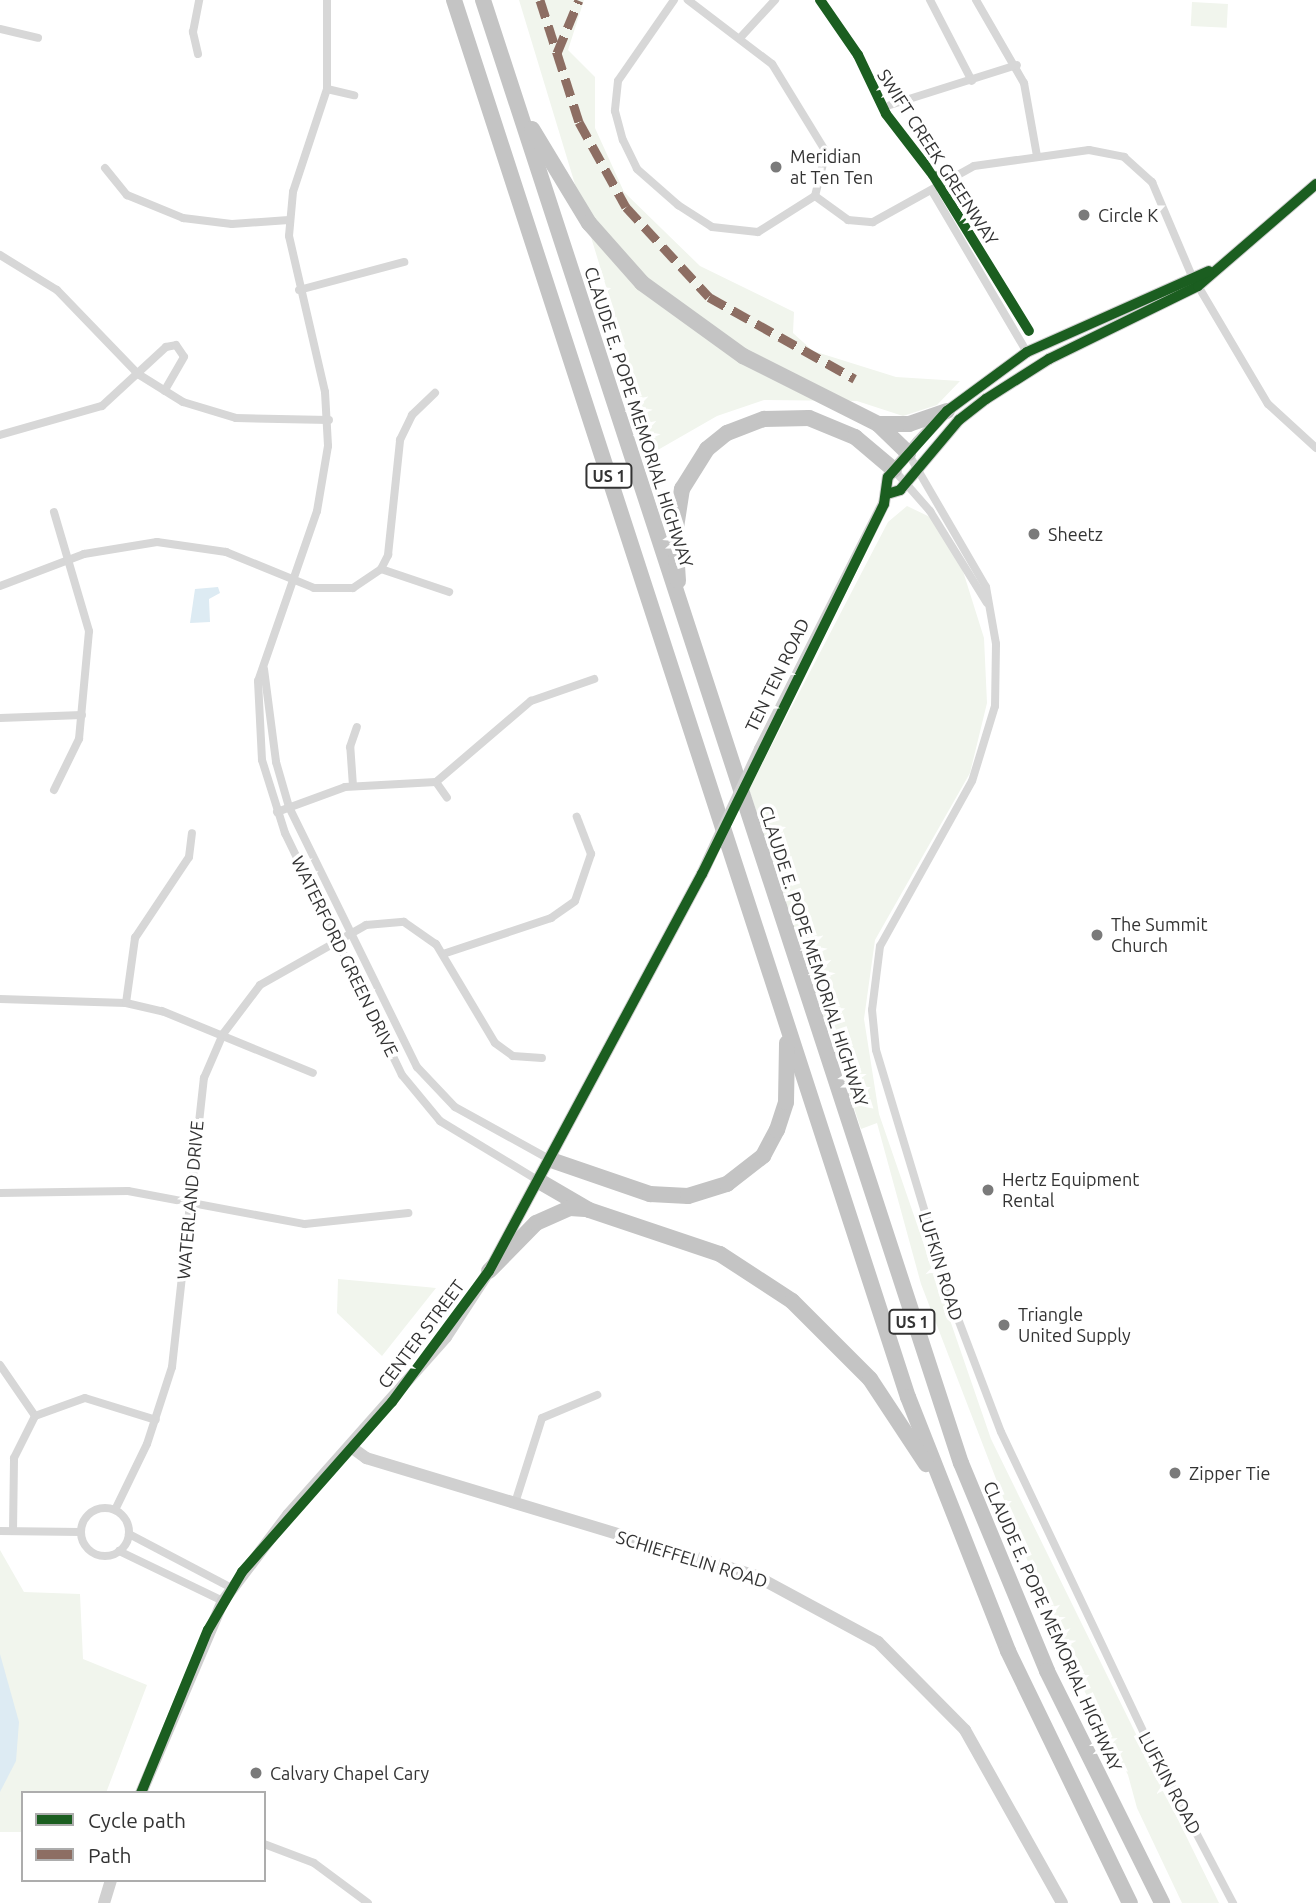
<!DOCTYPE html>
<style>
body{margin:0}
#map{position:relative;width:1316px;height:1903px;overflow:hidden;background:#fff;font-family:Ubuntu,sans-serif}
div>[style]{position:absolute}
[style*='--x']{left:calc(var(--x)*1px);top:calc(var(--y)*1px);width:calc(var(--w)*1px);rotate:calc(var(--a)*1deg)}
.green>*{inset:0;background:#f1f5ed;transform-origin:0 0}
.water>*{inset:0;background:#ddebf3}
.street>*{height:8px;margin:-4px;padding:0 4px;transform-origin:4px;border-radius:4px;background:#d7d7d7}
.street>.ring{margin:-4px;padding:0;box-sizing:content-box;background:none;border:8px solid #d7d7d7;border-radius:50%}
.secondary>*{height:12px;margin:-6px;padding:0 6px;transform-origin:6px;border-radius:6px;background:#d0d0d0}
.highway>*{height:16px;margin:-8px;padding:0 8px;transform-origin:8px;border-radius:8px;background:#c4c4c4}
.secondary-bridge>*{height:12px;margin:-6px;padding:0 6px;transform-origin:6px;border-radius:6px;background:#d0d0d0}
.quiet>*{height:9px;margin-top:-4.5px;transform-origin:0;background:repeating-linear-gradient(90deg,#8d6e63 0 18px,transparent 0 27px)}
.cycleway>*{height:10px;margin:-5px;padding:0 5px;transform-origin:5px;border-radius:5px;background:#1b5e20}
.dots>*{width:19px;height:19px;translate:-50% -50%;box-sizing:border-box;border:4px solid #fff;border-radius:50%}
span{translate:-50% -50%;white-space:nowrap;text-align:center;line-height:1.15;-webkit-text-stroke:7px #fff;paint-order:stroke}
.shield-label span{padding:2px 5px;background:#fff;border:2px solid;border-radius:5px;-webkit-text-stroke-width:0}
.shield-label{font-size:16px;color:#333;font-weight:700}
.poi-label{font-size:18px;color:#333}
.left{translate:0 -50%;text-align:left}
.street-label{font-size:18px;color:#333}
.legend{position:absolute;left:21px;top:1791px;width:245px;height:91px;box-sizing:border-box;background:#fff;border:2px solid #adadad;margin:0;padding:9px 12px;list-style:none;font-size:21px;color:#333}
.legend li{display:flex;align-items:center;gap:14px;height:35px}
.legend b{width:35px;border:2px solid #adadad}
</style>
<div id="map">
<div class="green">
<i style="clip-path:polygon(519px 0,584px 0,568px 50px,595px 77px,595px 128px,624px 192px,700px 266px,794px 312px,793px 333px,813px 351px,896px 377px,960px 381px,937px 405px,903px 416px,857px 401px,764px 400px,717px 416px,656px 451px)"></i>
<i style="left:1192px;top:2px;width:36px;height:24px;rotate:3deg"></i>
<i style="clip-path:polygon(907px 506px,930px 517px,962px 568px,984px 638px,987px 703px,970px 773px,875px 940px,864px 1019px,879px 1114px,991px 1439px,1219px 1903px,1182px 1903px,1137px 1808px,1128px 1775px,1058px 1640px,921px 1284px,877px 1123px,861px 1129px,749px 789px,888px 522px)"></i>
<i style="clip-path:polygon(338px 1279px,426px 1287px,436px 1288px,382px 1356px,337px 1313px)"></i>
<i style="clip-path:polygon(0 1550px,24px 1592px,80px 1594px,83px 1659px,147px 1685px,106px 1793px,23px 1793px,23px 1832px,0 1832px)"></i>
</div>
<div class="water">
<i style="clip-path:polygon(218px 587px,220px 593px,209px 599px,210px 622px,190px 623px,195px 589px)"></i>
<i style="clip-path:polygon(0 1654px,19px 1722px,16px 1761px,0 1792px)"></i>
</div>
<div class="street">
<i style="--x:327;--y:0;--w:89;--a:90"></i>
<i style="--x:327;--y:89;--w:108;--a:108.3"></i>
<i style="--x:293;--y:192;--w:44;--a:95.2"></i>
<i style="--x:289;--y:236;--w:160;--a:77"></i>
<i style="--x:325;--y:392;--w:54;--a:86.8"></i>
<i style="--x:328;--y:446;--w:66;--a:99.6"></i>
<i style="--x:317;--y:511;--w:180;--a:109.1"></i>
<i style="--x:258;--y:681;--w:79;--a:87.1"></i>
<i style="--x:262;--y:760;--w:77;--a:72.5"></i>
<i style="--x:285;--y:833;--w:269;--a:64.2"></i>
<i style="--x:402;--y:1075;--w:60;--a:50.4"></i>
<i style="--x:440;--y:1121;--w:116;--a:31.2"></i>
<i style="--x:674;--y:0;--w:98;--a:124.7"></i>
<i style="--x:618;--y:81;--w:30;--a:96"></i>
<i style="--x:615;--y:111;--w:30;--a:75"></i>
<i style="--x:623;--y:140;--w:32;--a:64"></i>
<i style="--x:637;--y:169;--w:55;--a:41.3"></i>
<i style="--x:678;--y:205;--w:40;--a:32.9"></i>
<i style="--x:712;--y:227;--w:46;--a:6.2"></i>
<i style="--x:758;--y:232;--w:67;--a:-32.3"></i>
<i style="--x:815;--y:196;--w:45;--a:-76"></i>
<i style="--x:826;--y:152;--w:103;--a:-121.5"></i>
<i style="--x:772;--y:64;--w:106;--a:-142.7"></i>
<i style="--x:930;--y:0;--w:91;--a:62.6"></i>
<i style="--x:976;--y:0;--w:96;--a:60"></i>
<i style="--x:1024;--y:83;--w:74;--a:79.9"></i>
<i style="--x:0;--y:29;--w:39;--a:13"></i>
<i style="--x:740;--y:38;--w:52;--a:-47.4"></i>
<i style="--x:198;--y:54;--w:23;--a:-103"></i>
<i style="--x:193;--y:32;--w:33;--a:-79"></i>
<i style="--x:327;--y:89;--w:28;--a:13"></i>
<i style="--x:890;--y:105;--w:133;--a:-17.5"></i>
<i style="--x:105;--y:168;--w:35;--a:51"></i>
<i style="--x:127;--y:195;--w:61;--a:22.3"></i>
<i style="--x:183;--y:218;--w:49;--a:7"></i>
<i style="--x:232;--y:224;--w:57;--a:-4"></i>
<i style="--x:932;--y:191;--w:187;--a:59.5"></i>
<i style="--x:815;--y:196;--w:41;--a:36"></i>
<i style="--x:848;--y:220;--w:25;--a:5"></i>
<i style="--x:873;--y:222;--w:115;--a:-29"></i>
<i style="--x:974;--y:166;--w:116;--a:-7.9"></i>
<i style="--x:1089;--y:150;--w:36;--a:11"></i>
<i style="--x:1124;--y:157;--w:38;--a:42"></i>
<i style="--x:1152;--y:182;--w:100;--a:67"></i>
<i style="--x:1191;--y:274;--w:151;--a:59.4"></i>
<i style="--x:1268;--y:404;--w:65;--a:42.5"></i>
<i style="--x:0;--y:255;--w:67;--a:31.6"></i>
<i style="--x:57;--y:290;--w:117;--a:46"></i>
<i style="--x:138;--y:374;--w:53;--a:31.9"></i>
<i style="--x:183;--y:402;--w:55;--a:16.8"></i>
<i style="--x:236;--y:418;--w:93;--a:1.2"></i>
<i style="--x:299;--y:290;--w:109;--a:-14.9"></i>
<i style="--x:0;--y:435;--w:106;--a:-15.9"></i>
<i style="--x:102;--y:406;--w:87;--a:-42.7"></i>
<i style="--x:166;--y:347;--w:10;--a:-11"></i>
<i style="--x:176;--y:345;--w:14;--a:56"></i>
<i style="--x:184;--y:357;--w:39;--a:120"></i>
<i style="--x:908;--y:453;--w:155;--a:59.8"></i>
<i style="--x:986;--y:587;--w:58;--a:80"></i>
<i style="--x:996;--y:644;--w:62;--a:90.9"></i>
<i style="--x:995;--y:706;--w:78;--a:107"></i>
<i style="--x:972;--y:781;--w:189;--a:119.1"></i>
<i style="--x:880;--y:946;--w:64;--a:97.1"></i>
<i style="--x:872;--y:1010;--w:40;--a:84.3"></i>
<i style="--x:876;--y:1050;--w:273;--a:73.2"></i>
<i style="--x:955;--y:1311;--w:129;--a:69.2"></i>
<i style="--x:1001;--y:1432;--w:344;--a:64.6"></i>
<i style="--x:1149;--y:1743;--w:181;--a:62.3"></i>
<i style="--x:894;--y:470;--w:55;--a:48.7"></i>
<i style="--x:930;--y:511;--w:108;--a:58.2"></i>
<i style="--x:381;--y:569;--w:72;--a:18.7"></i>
<i style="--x:0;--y:586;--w:90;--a:-20.9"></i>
<i style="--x:84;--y:554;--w:74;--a:-9.3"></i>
<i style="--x:157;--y:542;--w:70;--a:8.2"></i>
<i style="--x:226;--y:552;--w:95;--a:22.2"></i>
<i style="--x:314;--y:588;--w:39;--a:0"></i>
<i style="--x:353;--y:588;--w:34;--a:-34"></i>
<i style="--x:381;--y:569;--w:16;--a:-63"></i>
<i style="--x:388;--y:555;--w:116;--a:-84"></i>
<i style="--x:400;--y:440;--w:28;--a:-64"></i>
<i style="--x:412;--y:415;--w:32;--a:-44"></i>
<i style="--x:264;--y:669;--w:94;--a:82.6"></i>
<i style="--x:276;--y:762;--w:47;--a:73.9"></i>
<i style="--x:289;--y:807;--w:290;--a:63.8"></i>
<i style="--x:417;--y:1067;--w:55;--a:46.5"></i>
<i style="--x:455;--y:1107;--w:110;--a:28.9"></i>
<i style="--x:0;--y:718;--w:82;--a:-2.1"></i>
<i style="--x:436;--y:782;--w:19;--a:55"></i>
<i style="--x:353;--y:786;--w:39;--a:-94"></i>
<i style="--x:350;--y:747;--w:21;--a:-71"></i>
<i style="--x:54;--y:790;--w:57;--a:-63.9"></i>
<i style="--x:79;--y:739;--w:108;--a:-84.7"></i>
<i style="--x:89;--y:631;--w:124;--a:-106.4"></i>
<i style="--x:277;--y:812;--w:72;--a:-20.2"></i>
<i style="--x:345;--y:787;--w:91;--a:-3.1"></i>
<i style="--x:436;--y:782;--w:125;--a:-40.5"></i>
<i style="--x:531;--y:701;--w:67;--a:-19.2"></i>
<i style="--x:443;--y:954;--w:114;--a:-18.4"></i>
<i style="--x:551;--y:918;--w:29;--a:-35"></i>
<i style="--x:575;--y:901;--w:50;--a:-71.2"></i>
<i style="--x:591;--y:854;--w:40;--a:-111"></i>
<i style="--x:0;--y:999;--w:126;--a:1.8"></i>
<i style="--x:126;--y:1003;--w:37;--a:13"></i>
<i style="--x:162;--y:1011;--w:163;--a:22.3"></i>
<i style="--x:126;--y:1003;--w:66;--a:-82.1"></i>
<i style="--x:135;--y:938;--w:97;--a:-56.3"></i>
<i style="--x:189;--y:857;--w:24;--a:-83"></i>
<i style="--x:0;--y:1193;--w:128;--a:-0.9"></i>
<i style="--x:128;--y:1191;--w:180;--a:10.6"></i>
<i style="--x:305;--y:1224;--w:104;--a:-6.1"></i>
<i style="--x:0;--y:1365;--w:62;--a:55.5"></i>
<i style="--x:515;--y:1503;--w:89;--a:-72.4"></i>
<i style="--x:542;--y:1418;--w:60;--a:-22.7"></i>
<i class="ring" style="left:81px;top:1508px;width:40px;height:40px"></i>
<i style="--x:115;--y:1510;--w:73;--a:-64.1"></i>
<i style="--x:147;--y:1444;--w:81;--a:-72"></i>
<i style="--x:172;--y:1367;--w:291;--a:-83.7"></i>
<i style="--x:204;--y:1078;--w:48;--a:-66.6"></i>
<i style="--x:223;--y:1034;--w:61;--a:-52.9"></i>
<i style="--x:260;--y:985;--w:122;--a:-29.5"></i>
<i style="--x:366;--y:925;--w:38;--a:-5"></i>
<i style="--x:404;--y:922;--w:39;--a:35"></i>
<i style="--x:436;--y:944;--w:115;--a:59.2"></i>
<i style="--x:495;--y:1043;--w:22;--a:36"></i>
<i style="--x:513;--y:1056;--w:29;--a:4"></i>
<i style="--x:0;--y:1531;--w:81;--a:0.7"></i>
<i style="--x:13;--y:1531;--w:73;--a:-89.2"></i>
<i style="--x:14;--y:1458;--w:47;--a:-63.4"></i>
<i style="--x:35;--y:1416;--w:53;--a:-19.8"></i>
<i style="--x:85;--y:1398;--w:74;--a:17.2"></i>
<i style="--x:129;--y:1534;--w:116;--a:27.7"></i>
<i style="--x:119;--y:1551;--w:115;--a:25.7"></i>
<i style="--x:264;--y:1844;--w:53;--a:20.8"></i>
<i style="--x:314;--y:1863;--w:67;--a:36.5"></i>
</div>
<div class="secondary">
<i style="--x:887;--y:494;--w:14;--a:-17"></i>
<i style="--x:900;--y:490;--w:92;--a:-49.9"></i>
<i style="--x:959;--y:420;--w:34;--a:-38"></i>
<i style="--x:986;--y:399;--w:75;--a:-32.4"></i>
<i style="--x:1049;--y:359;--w:166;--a:-26.1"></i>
<i style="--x:1198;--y:286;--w:156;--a:-40.8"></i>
<i style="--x:760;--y:749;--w:275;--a:-63.2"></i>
<i style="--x:884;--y:504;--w:27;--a:-82"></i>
<i style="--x:888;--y:477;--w:46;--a:-49.4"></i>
<i style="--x:918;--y:442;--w:42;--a:-46.9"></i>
<i style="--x:947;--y:411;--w:99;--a:-36.4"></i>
<i style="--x:1027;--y:352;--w:199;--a:-24"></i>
<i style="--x:351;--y:1447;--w:19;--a:36"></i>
<i style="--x:366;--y:1458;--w:407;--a:16.8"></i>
<i style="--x:756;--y:1576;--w:139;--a:28.4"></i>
<i style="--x:878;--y:1642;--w:124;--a:45.3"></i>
<i style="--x:965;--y:1730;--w:198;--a:60.7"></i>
<i style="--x:141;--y:1793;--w:209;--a:-66.9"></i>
<i style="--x:223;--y:1601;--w:108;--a:-52.9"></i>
<i style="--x:288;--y:1515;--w:238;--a:-48.4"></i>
<i style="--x:446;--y:1337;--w:79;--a:-56.9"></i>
<i style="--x:489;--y:1271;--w:451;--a:-61.8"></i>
<i style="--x:104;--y:1903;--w:24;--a:-73"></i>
</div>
<div class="highway">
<i style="--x:454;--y:0;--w:1469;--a:72"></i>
<i style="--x:908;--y:1397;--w:273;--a:68.5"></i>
<i style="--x:1008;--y:1651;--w:280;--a:64.2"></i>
<i style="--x:483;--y:0;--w:1539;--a:71.91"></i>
<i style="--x:961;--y:1463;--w:225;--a:67.5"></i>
<i style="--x:1047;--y:1671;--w:259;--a:63.6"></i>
<i style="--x:532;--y:129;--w:110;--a:58.8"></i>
<i style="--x:589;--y:223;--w:80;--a:48.5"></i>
<i style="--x:642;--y:283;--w:125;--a:35.9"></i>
<i style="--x:743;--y:356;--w:151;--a:26.7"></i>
<i style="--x:878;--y:424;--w:42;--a:44"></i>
<i style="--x:878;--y:424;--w:31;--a:0"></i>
<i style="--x:909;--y:424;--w:40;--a:-18.9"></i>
<i style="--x:678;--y:581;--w:47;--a:-93.7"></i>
<i style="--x:675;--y:534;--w:46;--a:-81.2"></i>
<i style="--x:682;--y:489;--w:47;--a:-58"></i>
<i style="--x:707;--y:449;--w:26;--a:-39"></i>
<i style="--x:727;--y:433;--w:40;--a:-21"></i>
<i style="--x:764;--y:419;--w:45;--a:-1.3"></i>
<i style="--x:809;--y:418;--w:50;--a:22.4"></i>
<i style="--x:855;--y:437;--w:51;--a:40.2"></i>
<i style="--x:551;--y:1160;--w:105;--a:19"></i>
<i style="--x:650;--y:1194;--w:38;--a:3"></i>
<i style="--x:688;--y:1196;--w:41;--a:-17.1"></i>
<i style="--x:727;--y:1184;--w:46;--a:-37.9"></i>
<i style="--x:763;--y:1156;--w:30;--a:-62"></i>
<i style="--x:777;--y:1130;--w:29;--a:-72"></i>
<i style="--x:786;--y:1102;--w:59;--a:-89"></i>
<i style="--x:539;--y:1181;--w:58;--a:30.1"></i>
<i style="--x:589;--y:1210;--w:138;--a:18.6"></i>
<i style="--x:720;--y:1254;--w:86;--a:33.1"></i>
<i style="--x:792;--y:1301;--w:110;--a:45"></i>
<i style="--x:870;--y:1379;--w:102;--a:56.6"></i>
<i style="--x:489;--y:1271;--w:67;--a:-45.6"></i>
<i style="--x:536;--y:1223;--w:37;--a:-24"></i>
<i style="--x:570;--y:1208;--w:15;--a:4"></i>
</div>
<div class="secondary-bridge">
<i style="--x:702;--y:874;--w:138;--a:-65.1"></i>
</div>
<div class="quiet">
<i style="--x:540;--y:0;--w:56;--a:72.2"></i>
<i style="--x:557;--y:53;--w:57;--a:-67.5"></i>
<i style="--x:557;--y:53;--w:72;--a:72.3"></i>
<i style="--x:579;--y:122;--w:97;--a:61.1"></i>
<i style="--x:626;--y:207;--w:122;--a:47.3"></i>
<i style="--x:709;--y:297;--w:167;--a:29.3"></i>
</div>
<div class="cycleway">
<i style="--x:820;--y:0;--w:67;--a:55.4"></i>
<i style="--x:858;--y:55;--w:65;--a:64.6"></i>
<i style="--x:886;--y:114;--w:77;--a:52.4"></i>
<i style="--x:933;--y:175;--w:183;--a:58.4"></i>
<i style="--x:887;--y:494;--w:14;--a:-17"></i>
<i style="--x:900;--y:490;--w:92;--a:-49.9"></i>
<i style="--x:959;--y:420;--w:34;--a:-38"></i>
<i style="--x:986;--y:399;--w:75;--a:-32.4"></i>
<i style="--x:1049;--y:359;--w:166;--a:-26.1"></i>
<i style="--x:1198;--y:286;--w:156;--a:-40.8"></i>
<i style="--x:141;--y:1793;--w:176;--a:-67.7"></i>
<i style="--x:208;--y:1630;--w:67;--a:-59.6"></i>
<i style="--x:242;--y:1572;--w:227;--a:-48.6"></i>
<i style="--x:392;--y:1402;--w:163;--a:-53.5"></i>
<i style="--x:489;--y:1271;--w:451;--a:-61.8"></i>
<i style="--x:702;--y:874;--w:412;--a:-63.8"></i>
<i style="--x:884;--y:504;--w:27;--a:-82"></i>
<i style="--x:888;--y:477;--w:89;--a:-48.2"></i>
<i style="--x:947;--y:411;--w:99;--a:-36.4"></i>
<i style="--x:1027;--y:352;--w:199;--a:-24"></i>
</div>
<div class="dots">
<i style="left:776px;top:167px;background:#7a7a7a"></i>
<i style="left:1084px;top:215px;background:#7a7a7a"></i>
<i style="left:1034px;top:534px;background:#7a7a7a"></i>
<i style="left:1097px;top:935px;background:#7a7a7a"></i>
<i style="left:988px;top:1190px;background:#7a7a7a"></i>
<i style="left:1004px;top:1325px;background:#7a7a7a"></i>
<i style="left:1175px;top:1473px;background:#7a7a7a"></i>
<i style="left:256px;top:1773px;background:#7a7a7a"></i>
</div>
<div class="shield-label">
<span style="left:609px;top:476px">US 1</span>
<span style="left:912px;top:1322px">US 1</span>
</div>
<div class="poi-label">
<span class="left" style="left:790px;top:167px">Meridian<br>at Ten Ten</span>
<span class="left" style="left:1098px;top:215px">Circle K</span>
<span class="left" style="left:1048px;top:534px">Sheetz</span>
<span class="left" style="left:1111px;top:935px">The Summit<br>Church</span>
<span class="left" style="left:1002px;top:1190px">Hertz Equipment<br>Rental</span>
<span class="left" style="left:1018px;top:1325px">Triangle<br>United Supply</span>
<span class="left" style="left:1189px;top:1473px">Zipper Tie</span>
<span class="left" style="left:270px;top:1773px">Calvary Chapel Cary</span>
</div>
<div class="street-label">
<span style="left:938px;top:157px;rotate:57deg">SWIFT CREEK GREENWAY</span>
<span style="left:639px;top:417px;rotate:72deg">CLAUDE E. POPE MEMORIAL HIGHWAY</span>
<span style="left:777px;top:675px;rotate:-64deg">TEN TEN ROAD</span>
<span style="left:345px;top:956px;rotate:64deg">WATERFORD GREEN DRIVE</span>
<span style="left:814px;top:956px;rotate:72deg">CLAUDE E. POPE MEMORIAL HIGHWAY</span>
<span style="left:190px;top:1200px;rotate:-85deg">WATERLAND DRIVE</span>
<span style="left:941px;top:1266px;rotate:73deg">LUFKIN ROAD</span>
<span style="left:421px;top:1334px;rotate:-53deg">CENTER STREET</span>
<span style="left:692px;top:1559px;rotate:17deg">SCHIEFFELIN ROAD</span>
<span style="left:1053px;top:1626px;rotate:66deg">CLAUDE E. POPE MEMORIAL HIGHWAY</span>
<span style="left:1170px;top:1783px;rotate:62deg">LUFKIN ROAD</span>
</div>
<ul class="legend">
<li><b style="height:9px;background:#1b5e20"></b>Cycle path</li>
<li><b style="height:9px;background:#8d6e63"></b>Path</li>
</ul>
</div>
